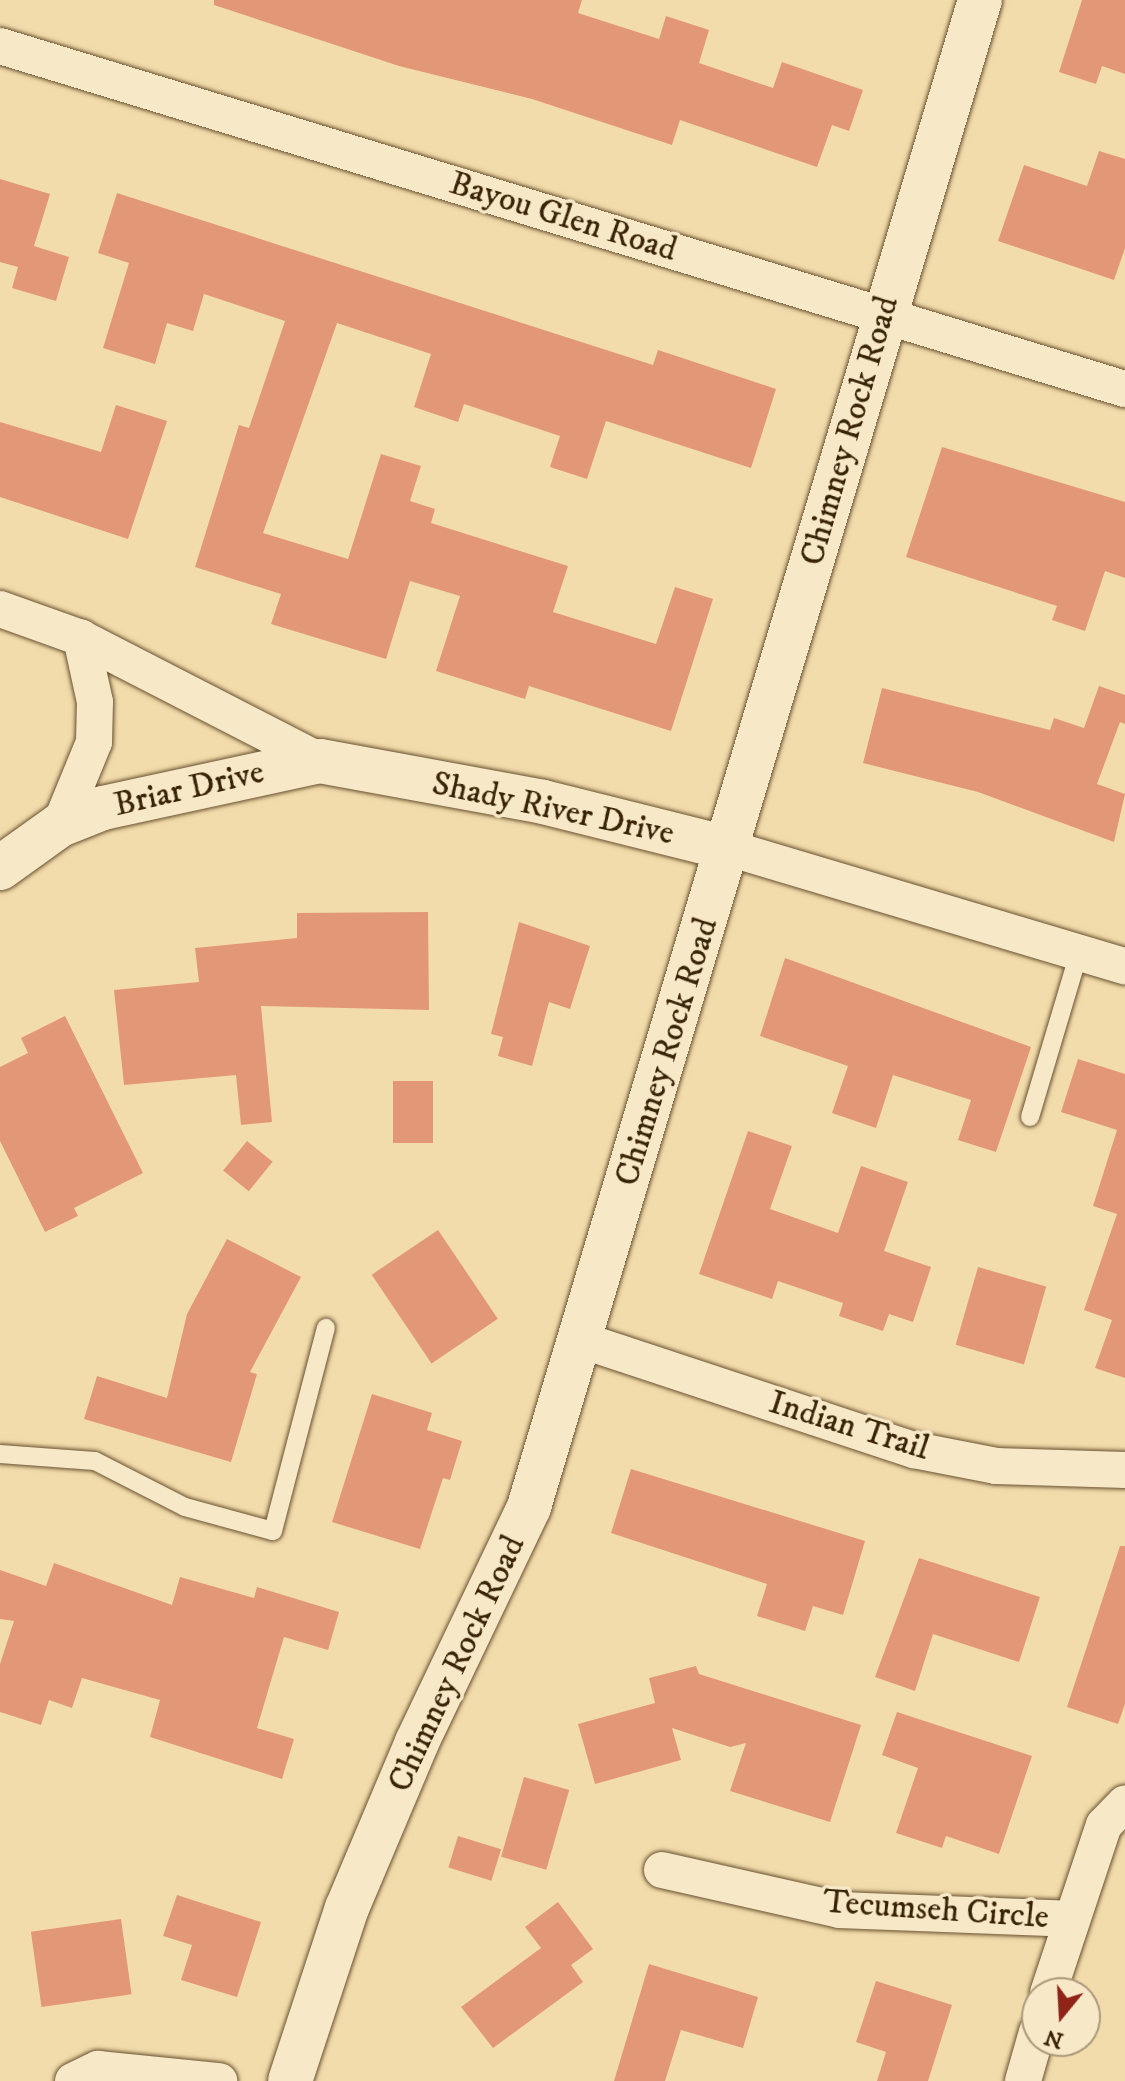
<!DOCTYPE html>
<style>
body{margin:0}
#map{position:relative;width:1125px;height:2081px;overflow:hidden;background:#f3dcab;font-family:"IM FELL DW Pica",serif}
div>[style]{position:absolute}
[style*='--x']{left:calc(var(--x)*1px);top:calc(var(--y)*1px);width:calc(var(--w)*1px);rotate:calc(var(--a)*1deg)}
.building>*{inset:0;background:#e29877;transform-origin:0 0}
.roads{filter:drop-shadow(0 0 2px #685130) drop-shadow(0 0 2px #685130)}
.lane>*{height:18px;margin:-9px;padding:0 9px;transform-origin:9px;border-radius:9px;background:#f7e8c8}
.street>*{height:36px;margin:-18px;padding:0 18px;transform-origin:18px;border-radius:18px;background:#f7e8c8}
.secondary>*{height:44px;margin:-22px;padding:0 22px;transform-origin:22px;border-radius:22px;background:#f7e8c8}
span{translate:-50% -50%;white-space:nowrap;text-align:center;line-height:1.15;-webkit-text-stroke:7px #f7e8c8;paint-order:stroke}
.street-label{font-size:34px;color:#392307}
.north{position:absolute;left:1021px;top:1977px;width:80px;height:80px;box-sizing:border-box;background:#f7e8c8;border:2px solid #ab997b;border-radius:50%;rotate:198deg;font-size:22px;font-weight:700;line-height:32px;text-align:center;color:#392307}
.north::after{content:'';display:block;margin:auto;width:28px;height:36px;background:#8f2418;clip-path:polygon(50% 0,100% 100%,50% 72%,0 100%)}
</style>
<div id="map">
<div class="building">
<i style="clip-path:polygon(214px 0,582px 0,578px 13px,659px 39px,666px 16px,709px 30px,699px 63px,773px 88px,782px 62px,863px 90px,849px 131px,832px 125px,817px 167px,680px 120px,672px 145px,532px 99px,399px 66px,214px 5px)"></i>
<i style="clip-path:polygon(1082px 0,1125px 0,1125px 74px,1102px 66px,1096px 84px,1059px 72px)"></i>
<i style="clip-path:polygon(1099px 151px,1125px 159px,1125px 248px,1114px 280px,998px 241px,1024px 165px,1087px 186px)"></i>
<i style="clip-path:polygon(0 179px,50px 194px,34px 246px,69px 257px,56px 301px,12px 288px,18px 267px,0 262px)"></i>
<i style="clip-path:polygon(117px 193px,653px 365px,658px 350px,776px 389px,751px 468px,606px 421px,587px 479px,550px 467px,560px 436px,464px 404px,458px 422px,414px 407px,431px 354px,337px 323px,263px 533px,348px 559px,381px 454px,421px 466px,410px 501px,435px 509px,431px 523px,568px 566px,553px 612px,656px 644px,675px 587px,713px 599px,671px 731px,529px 686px,525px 699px,436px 671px,460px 596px,410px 581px,386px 659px,271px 624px,281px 594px,195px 567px,239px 425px,249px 428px,285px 321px,204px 294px,193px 331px,167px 323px,155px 364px,103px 348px,129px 263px,98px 253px)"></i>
<i style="clip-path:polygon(116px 405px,167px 421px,128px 539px,0 497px,0 422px,101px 452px)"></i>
<i style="clip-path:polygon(942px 447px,1125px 502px,1125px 578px,1105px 571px,1085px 631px,1052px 620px,1057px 606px,906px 557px)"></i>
<i style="clip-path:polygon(1099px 686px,1125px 695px,1125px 724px,1120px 722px,1097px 784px,1125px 794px,1114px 842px,978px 792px,863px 763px,882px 688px,1050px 730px,1054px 718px,1084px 728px)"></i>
<i style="clip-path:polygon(428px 912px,429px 1010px,261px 1006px,272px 1122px,241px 1125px,236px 1075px,124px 1085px,114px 990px,199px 982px,195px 948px,297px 938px,297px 913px)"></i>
<i style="clip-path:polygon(519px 922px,590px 946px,570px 1009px,549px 1002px,532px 1066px,498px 1056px,503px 1037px,491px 1034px)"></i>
<i style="clip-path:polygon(785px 958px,1031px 1047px,996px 1152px,958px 1140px,971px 1100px,893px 1075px,876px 1128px,832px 1113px,848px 1066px,760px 1036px)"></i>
<i style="clip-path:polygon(65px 1016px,143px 1173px,74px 1208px,78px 1216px,45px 1232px,0 1141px,0 1067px,28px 1053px,21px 1038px)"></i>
<i style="clip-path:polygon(1078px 1059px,1125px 1074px,1125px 1378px,1095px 1368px,1112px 1320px,1084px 1310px,1117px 1214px,1093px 1206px,1117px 1130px,1061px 1112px)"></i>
<i style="left:393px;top:1081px;width:40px;height:62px"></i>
<i style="clip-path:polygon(748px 1131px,792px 1146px,770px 1209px,838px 1233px,861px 1166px,908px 1182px,884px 1251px,931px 1267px,913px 1322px,889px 1314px,883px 1331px,839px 1316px,843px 1303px,778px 1281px,772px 1299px,699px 1274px)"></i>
<i style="left:247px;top:1141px;width:33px;height:38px;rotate:39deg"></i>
<i style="left:438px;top:1230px;width:107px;height:80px;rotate:56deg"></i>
<i style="clip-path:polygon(227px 1239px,301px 1277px,250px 1372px,257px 1374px,231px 1462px,84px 1419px,97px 1376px,167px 1398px,187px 1314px)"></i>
<i style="left:978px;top:1267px;width:71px;height:81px;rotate:16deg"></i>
<i style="clip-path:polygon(372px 1394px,432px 1413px,427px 1430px,462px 1441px,450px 1480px,443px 1478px,420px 1549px,332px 1522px)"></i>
<i style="clip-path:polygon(631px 1469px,865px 1541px,843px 1615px,813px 1606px,805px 1631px,757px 1616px,767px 1584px,611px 1533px)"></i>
<i style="clip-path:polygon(1120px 1546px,1125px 1546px,1125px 1704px,1118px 1724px,1067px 1707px)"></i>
<i style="clip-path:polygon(919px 1558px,1040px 1597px,1019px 1662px,933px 1634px,915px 1691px,875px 1677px)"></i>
<i style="clip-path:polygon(54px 1563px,172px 1605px,180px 1577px,254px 1598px,257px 1587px,339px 1612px,328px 1650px,284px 1637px,257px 1728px,294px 1739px,282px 1779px,150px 1737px,160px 1700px,82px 1678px,72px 1708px,49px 1700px,41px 1725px,0 1712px,0 1664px,14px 1621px,0 1619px,0 1570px,46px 1586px)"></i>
<i style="clip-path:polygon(696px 1666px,699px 1674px,861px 1725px,830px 1822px,730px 1791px,746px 1743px,730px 1747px,672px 1728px,681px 1760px,595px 1784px,578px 1724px,655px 1703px,649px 1678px)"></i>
<i style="clip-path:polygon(897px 1712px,1032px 1756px,999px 1854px,946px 1836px,942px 1848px,896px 1833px,918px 1768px,882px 1755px)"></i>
<i style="left:524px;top:1777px;width:47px;height:83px;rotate:16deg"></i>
<i style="left:458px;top:1836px;width:45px;height:33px;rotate:17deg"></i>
<i style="clip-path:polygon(177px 1895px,261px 1922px,237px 1997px,181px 1980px,192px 1945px,163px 1936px)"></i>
<i style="clip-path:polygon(558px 1902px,593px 1949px,571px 1965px,583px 1982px,493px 2048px,461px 2007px,541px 1948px,525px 1927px)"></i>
<i style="left:121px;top:1919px;width:76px;height:91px;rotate:82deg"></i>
<i style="clip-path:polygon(649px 1964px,758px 1997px,743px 2048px,681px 2030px,665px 2081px,614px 2081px)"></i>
<i style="clip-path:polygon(876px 1981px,952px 2005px,928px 2081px,877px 2081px,886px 2052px,856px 2042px)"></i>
</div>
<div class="roads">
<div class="lane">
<i style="--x:1030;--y:1117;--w:171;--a:-73.4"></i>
<i style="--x:0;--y:1454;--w:95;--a:4.2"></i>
<i style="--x:95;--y:1461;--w:101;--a:27.1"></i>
<i style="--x:185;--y:1507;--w:91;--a:15.3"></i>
<i style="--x:273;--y:1531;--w:210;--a:-75.4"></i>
</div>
<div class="street">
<i style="--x:0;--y:46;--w:1176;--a:16.96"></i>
<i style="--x:0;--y:609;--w:86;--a:19.7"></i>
<i style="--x:81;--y:638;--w:269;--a:27.2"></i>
<i style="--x:60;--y:825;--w:90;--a:-67.7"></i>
<i style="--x:94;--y:742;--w:40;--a:-88.6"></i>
<i style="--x:95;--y:702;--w:66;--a:-102.3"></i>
<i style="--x:728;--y:848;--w:414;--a:16.6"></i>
<i style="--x:581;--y:1340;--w:351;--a:18.3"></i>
<i style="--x:914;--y:1450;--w:84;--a:11"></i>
<i style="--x:996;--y:1466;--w:129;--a:1.8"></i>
<i style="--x:662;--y:1870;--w:181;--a:12.7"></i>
<i style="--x:839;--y:1910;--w:230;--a:2.2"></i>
<i style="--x:1048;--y:1993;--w:177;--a:-71.6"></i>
<i style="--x:1104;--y:1825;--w:30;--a:-46"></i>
<i style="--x:73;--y:2081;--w:28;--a:-26"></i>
<i style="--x:98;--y:2069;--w:122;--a:5.7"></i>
<i style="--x:1023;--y:2081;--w:51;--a:-74.1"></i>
</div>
<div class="secondary">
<i style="--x:0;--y:868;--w:74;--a:-35.6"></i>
<i style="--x:60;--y:825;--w:46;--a:-21.6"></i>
<i style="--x:103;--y:808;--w:222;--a:-12.2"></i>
<i style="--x:320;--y:761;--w:227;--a:10.4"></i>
<i style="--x:543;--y:802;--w:191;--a:14"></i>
<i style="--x:290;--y:2081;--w:182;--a:-71.8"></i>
<i style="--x:347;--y:1908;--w:180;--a:-67.1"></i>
<i style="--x:417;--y:1742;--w:260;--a:-64.5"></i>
<i style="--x:529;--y:1507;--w:1573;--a:-73.34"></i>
</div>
</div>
<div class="street-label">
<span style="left:563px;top:217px;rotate:17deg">Bayou Glen Road</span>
<span style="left:850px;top:431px;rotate:-74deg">Chimney Rock Road</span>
<span style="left:189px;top:789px;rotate:-13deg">Briar Drive</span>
<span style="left:553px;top:809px;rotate:12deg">Shady River Drive</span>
<span style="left:667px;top:1052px;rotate:-73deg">Chimney Rock Road</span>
<span style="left:849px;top:1426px;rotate:17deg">Indian Trail</span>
<span style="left:457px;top:1664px;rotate:-65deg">Chimney Rock Road</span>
<span style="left:936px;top:1910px;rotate:4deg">Tecumseh Circle</span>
</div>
<div class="north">N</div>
</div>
